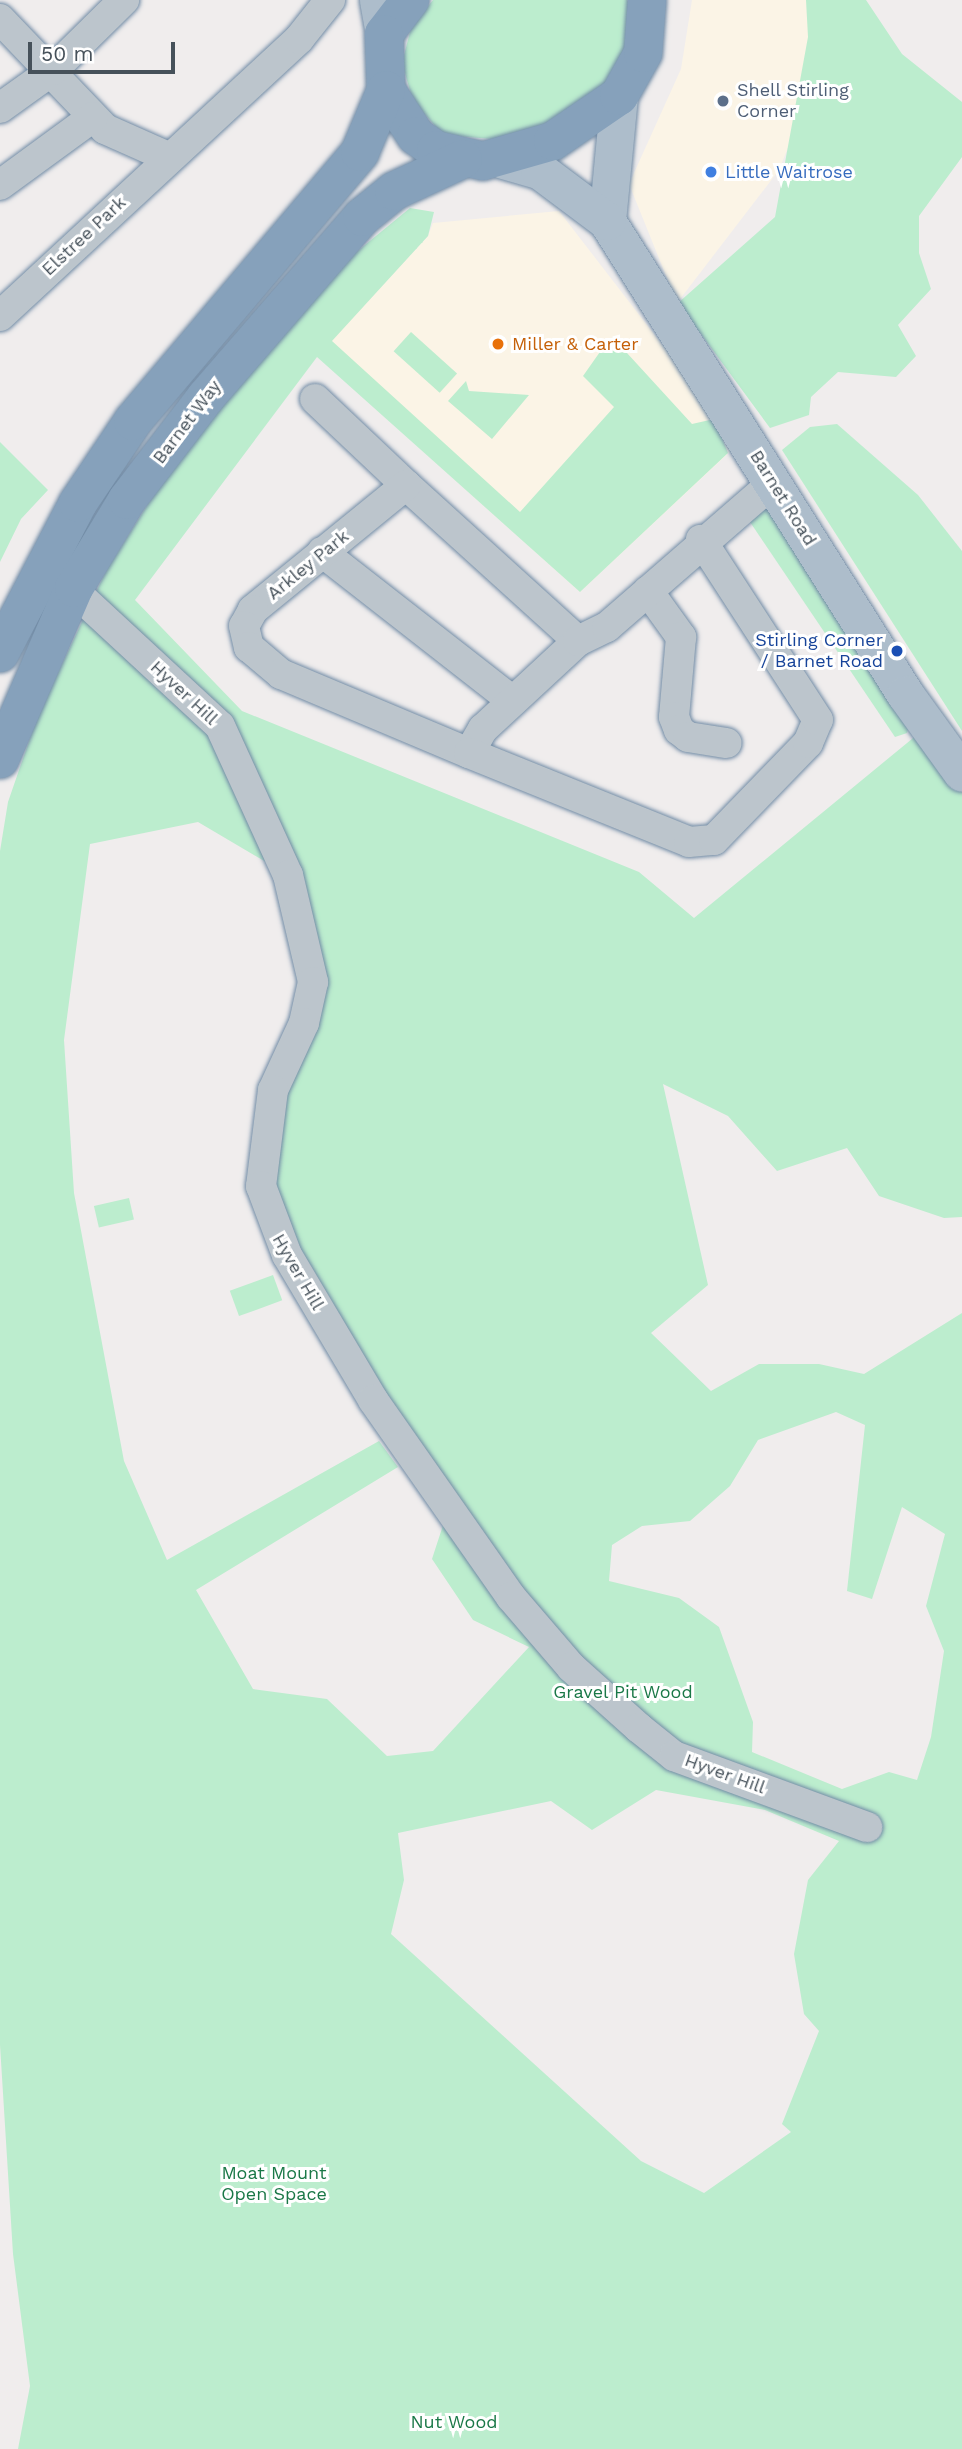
<!DOCTYPE html>
<style>
body{margin:0}
#map{position:relative;width:962px;height:2449px;overflow:hidden;background:#f0eded;font-family:"Work Sans",sans-serif}
div>[style]{position:absolute}
[style*='--x']{left:calc(var(--x)*1px);top:calc(var(--y)*1px);width:calc(var(--w)*1px);rotate:calc(var(--a)*1deg)}
.commercial>*{inset:0;background:#fbf4e6}
.green>*{inset:0;background:#bcedce;transform-origin:0 0}
.roads{filter:drop-shadow(0 0 2px #728ca6) drop-shadow(0 0 2px #728ca6)}
.minor>*{height:30px;margin:-15px;padding:0 15px;transform-origin:15px;border-radius:15px;background:#bcc5cc}
.major>*{height:37px;margin:-18.5px;padding:0 18.5px;transform-origin:18.5px;border-radius:18.5px;background:#adbdcb}
.highway>*{height:38px;margin:-19px;padding:0 19px;transform-origin:19px;border-radius:19px;background:#86a1bb}
.dots>*{width:19px;height:19px;translate:-50% -50%;box-sizing:border-box;border:4px solid #fff;border-radius:50%}
span{translate:-50% -50%;white-space:nowrap;text-align:center;line-height:1.15;-webkit-text-stroke:6px #fff;paint-order:stroke}
.service-label{font-size:18px;color:#4e5e75}
.left{translate:0 -50%;text-align:left}
.shop-label{font-size:18px;color:#366cbe}
.street-label{font-size:18px;color:#46515a}
.food-label{font-size:18px;color:#c56008}
.transit-label{font-size:18px;color:#164399}
.right{translate:-100% -50%;text-align:right}
.park-label{font-size:18px;color:#1a7847}
.scale{position:absolute;left:28px;top:42px;width:147px;height:32px;box-sizing:border-box;border:4px solid #46515a;border-top:0;padding-left:9px;font-size:21px;line-height:24px;white-space:nowrap;color:#46515a;-webkit-text-stroke:5px #fff;paint-order:stroke}
</style>
<div id="map">
<div class="commercial">
<i style="clip-path:polygon(692px 0,809px 0,811px 90px,779px 170px,677px 303px,629px 184px,681px 69px)"></i>
<i style="clip-path:polygon(559px 211px,708px 404px,734px 448px,580px 592px,317px 356px,428px 236px,433px 223px)"></i>
</div>
<div class="green">
<i style="clip-path:polygon(433px 0,627px 0,634px 12px,630px 46px,611px 79px,558px 118px,504px 140px,443px 135px,413px 101px,402px 63px,411px 28px)"></i>
<i style="clip-path:polygon(806px 0,866px 0,902px 54px,962px 102px,962px 157px,919px 216px,919px 253px,931px 289px,898px 325px,916px 356px,896px 377px,838px 372px,811px 397px,809px 415px,770px 428px,678px 303px,775px 217px,808px 37px)"></i>
<i style="clip-path:polygon(evenodd,410px 208px,434px 212px,428px 236px,332px 341px,520px 512px,614px 407px,583px 376px,602px 349px,627px 353px,692px 424px,714px 419px,728px 453px,580px 592px,317px 357px,135px 600px,242px 711px,639px 872px,694px 918px,918px 734px,962px 785px,962px 1217px,944px 1218px,879px 1196px,847px 1148px,777px 1171px,728px 1116px,663px 1084px,708px 1285px,651px 1333px,711px 1391px,759px 1364px,819px 1364px,864px 1374px,962px 1313px,962px 2449px,18px 2449px,30px 2386px,13px 2254px,0 2045px,0 851px,8px 802px,38px 715px,106px 571px,148px 504px,193px 438px,354px 254px,410px 208px,198px 822px,288px 875px,304px 1023px,261px 1186px,447px 1513px,432px 1559px,473px 1620px,529px 1647px,433px 1751px,387px 1756px,327px 1699px,253px 1689px,196px 1590px,398px 1467px,379px 1441px,167px 1560px,124px 1461px,74px 1193px,64px 1040px,90px 844px,198px 822px,410px 208px,836px 1412px,865px 1425px,847px 1591px,872px 1599px,902px 1507px,945px 1534px,926px 1606px,944px 1651px,931px 1737px,917px 1780px,889px 1772px,842px 1789px,752px 1752px,753px 1722px,719px 1627px,679px 1598px,609px 1581px,612px 1545px,642px 1526px,690px 1521px,730px 1486px,758px 1440px,836px 1412px,410px 208px,656px 1790px,765px 1810px,839px 1841px,808px 1880px,794px 1954px,804px 2014px,819px 2031px,782px 2124px,791px 2132px,704px 2193px,641px 2161px,391px 1934px,404px 1880px,398px 1833px,551px 1801px,592px 1830px,656px 1790px)"></i>
<i style="left:411px;top:332px;width:62px;height:26px;rotate:42deg"></i>
<i style="clip-path:polygon(466px 381px,469px 391px,529px 395px,492px 439px,448px 401px)"></i>
<i style="clip-path:polygon(837px 424px,918px 495px,962px 551px,962px 731px,782px 450px,810px 427px)"></i>
<i style="clip-path:polygon(0 442px,48px 490px,21px 519px,0 562px)"></i>
<i style="clip-path:polygon(762px 500px,910px 722px,907px 733px,895px 737px,748px 519px)"></i>
<i style="left:129px;top:1198px;width:22px;height:36px;rotate:77deg"></i>
<i style="left:273px;top:1275px;width:27px;height:46px;rotate:70deg"></i>
</div>
<div class="roads">
<div class="minor">
<i style="--x:0;--y:19;--w:152;--a:46.3"></i>
<i style="--x:105;--y:129;--w:69;--a:24"></i>
<i style="--x:0;--y:108;--w:65;--a:-35.6"></i>
<i style="--x:53;--y:70;--w:100;--a:-44.6"></i>
<i style="--x:0;--y:185;--w:115;--a:-36.2"></i>
<i style="--x:0;--y:316;--w:408;--a:-42.8"></i>
<i style="--x:299;--y:39;--w:50;--a:-51.5"></i>
<i style="--x:315;--y:399;--w:125;--a:43.4"></i>
<i style="--x:322;--y:552;--w:242;--a:38"></i>
<i style="--x:59;--y:577;--w:219;--a:42.8"></i>
<i style="--x:220;--y:726;--w:164;--a:65.5"></i>
<i style="--x:288;--y:875;--w:110;--a:76.8"></i>
<i style="--x:313;--y:982;--w:42;--a:102.4"></i>
<i style="--x:304;--y:1023;--w:74;--a:114.8"></i>
<i style="--x:273;--y:1090;--w:97;--a:97.1"></i>
<i style="--x:261;--y:1186;--w:74;--a:69.4"></i>
<i style="--x:287;--y:1255;--w:169;--a:59.3"></i>
<i style="--x:373;--y:1400;--w:241;--a:55"></i>
<i style="--x:511;--y:1597;--w:92;--a:49.4"></i>
<i style="--x:571;--y:1667;--w:91;--a:41.9"></i>
<i style="--x:639;--y:1728;--w:45;--a:38.7"></i>
<i style="--x:674;--y:1756;--w:206;--a:20.2"></i>
<i style="--x:648;--y:591;--w:57;--a:54.3"></i>
<i style="--x:681;--y:637;--w:80;--a:95"></i>
<i style="--x:674;--y:717;--w:14;--a:69"></i>
<i style="--x:679;--y:730;--w:11;--a:38"></i>
<i style="--x:688;--y:737;--w:39;--a:9"></i>
<i style="--x:578;--y:641;--w:232;--a:-137.8"></i>
<i style="--x:406;--y:485;--w:198;--a:140.8"></i>
<i style="--x:253;--y:610;--w:18;--a:119"></i>
<i style="--x:244;--y:626;--w:22;--a:77"></i>
<i style="--x:249;--y:647;--w:42;--a:40.2"></i>
<i style="--x:281;--y:674;--w:204;--a:22.8"></i>
<i style="--x:469;--y:753;--w:28;--a:-60"></i>
<i style="--x:483;--y:729;--w:129;--a:-42.8"></i>
<i style="--x:578;--y:641;--w:32;--a:-26"></i>
<i style="--x:607;--y:627;--w:221;--a:-41"></i>
<i style="--x:469;--y:753;--w:237;--a:22"></i>
<i style="--x:689;--y:842;--w:25;--a:-5"></i>
<i style="--x:714;--y:840;--w:135;--a:-45.9"></i>
<i style="--x:808;--y:743;--w:25;--a:-67"></i>
<i style="--x:818;--y:720;--w:215;--a:-123"></i>
</div>
<div class="major">
<i style="--x:378;--y:0;--w:35;--a:80"></i>
<i style="--x:619;--y:96;--w:126;--a:95.5"></i>
<i style="--x:607;--y:221;--w:559;--a:57.79"></i>
<i style="--x:905;--y:694;--w:97;--a:54.2"></i>
<i style="--x:503;--y:160;--w:37;--a:16"></i>
<i style="--x:539;--y:170;--w:85;--a:36.9"></i>
</div>
<div class="highway">
<i style="--x:410;--y:0;--w:43;--a:127.4"></i>
<i style="--x:384;--y:34;--w:56;--a:88"></i>
<i style="--x:386;--y:90;--w:55;--a:56.9"></i>
<i style="--x:416;--y:136;--w:24;--a:35"></i>
<i style="--x:436;--y:150;--w:48;--a:13.2"></i>
<i style="--x:483;--y:161;--w:73;--a:-15.9"></i>
<i style="--x:553;--y:141;--w:80;--a:-34.3"></i>
<i style="--x:619;--y:96;--w:49;--a:-60.8"></i>
<i style="--x:643;--y:53;--w:53;--a:-85.7"></i>
<i style="--x:0;--y:653;--w:169;--a:-62.5"></i>
<i style="--x:78;--y:503;--w:99;--a:-56.1"></i>
<i style="--x:133;--y:421;--w:352;--a:-49.8"></i>
<i style="--x:360;--y:152;--w:67;--a:-67.2"></i>
<i style="--x:0;--y:759;--w:186;--a:-66.6"></i>
<i style="--x:74;--y:588;--w:103;--a:-58.9"></i>
<i style="--x:127;--y:500;--w:130;--a:-52.5"></i>
<i style="--x:206;--y:397;--w:238;--a:-49.1"></i>
<i style="--x:362;--y:217;--w:41;--a:-39.1"></i>
<i style="--x:394;--y:191;--w:76;--a:-24.9"></i>
</div>
</div>
<div class="dots">
<i style="left:723px;top:101px;background:#5c6f8a"></i>
<i style="left:711px;top:172px;background:#3f7fe0"></i>
<i style="left:498px;top:344px;background:#e8710a"></i>
<i style="left:897px;top:651px;background:#1a4fb4"></i>
</div>
<div class="service-label">
<span class="left" style="left:737px;top:101px">Shell Stirling<br>Corner</span>
</div>
<div class="shop-label">
<span class="left" style="left:725px;top:172px">Little Waitrose</span>
</div>
<div class="street-label">
<span style="left:84px;top:236px;rotate:-43deg">Elstree Park</span>
<span style="left:187px;top:422px;rotate:-53deg">Barnet Way</span>
<span style="left:783px;top:498px;rotate:58deg">Barnet Road</span>
<span style="left:308px;top:565px;rotate:-39deg">Arkley Park</span>
<span style="left:184px;top:693px;rotate:43deg">Hyver Hill</span>
<span style="left:298px;top:1272px;rotate:60deg">Hyver Hill</span>
<span style="left:725px;top:1774px;rotate:20deg">Hyver Hill</span>
</div>
<div class="food-label">
<span class="left" style="left:512px;top:344px">Miller &amp; Carter</span>
</div>
<div class="transit-label">
<span class="right" style="left:883px;top:651px">Stirling Corner<br>/ Barnet Road</span>
</div>
<div class="park-label">
<span style="left:623px;top:1692px">Gravel Pit Wood</span>
<span style="left:274px;top:2184px">Moat Mount<br>Open Space</span>
<span style="left:454px;top:2422px">Nut Wood</span>
</div>
<div class="scale">50 m</div>
</div>
